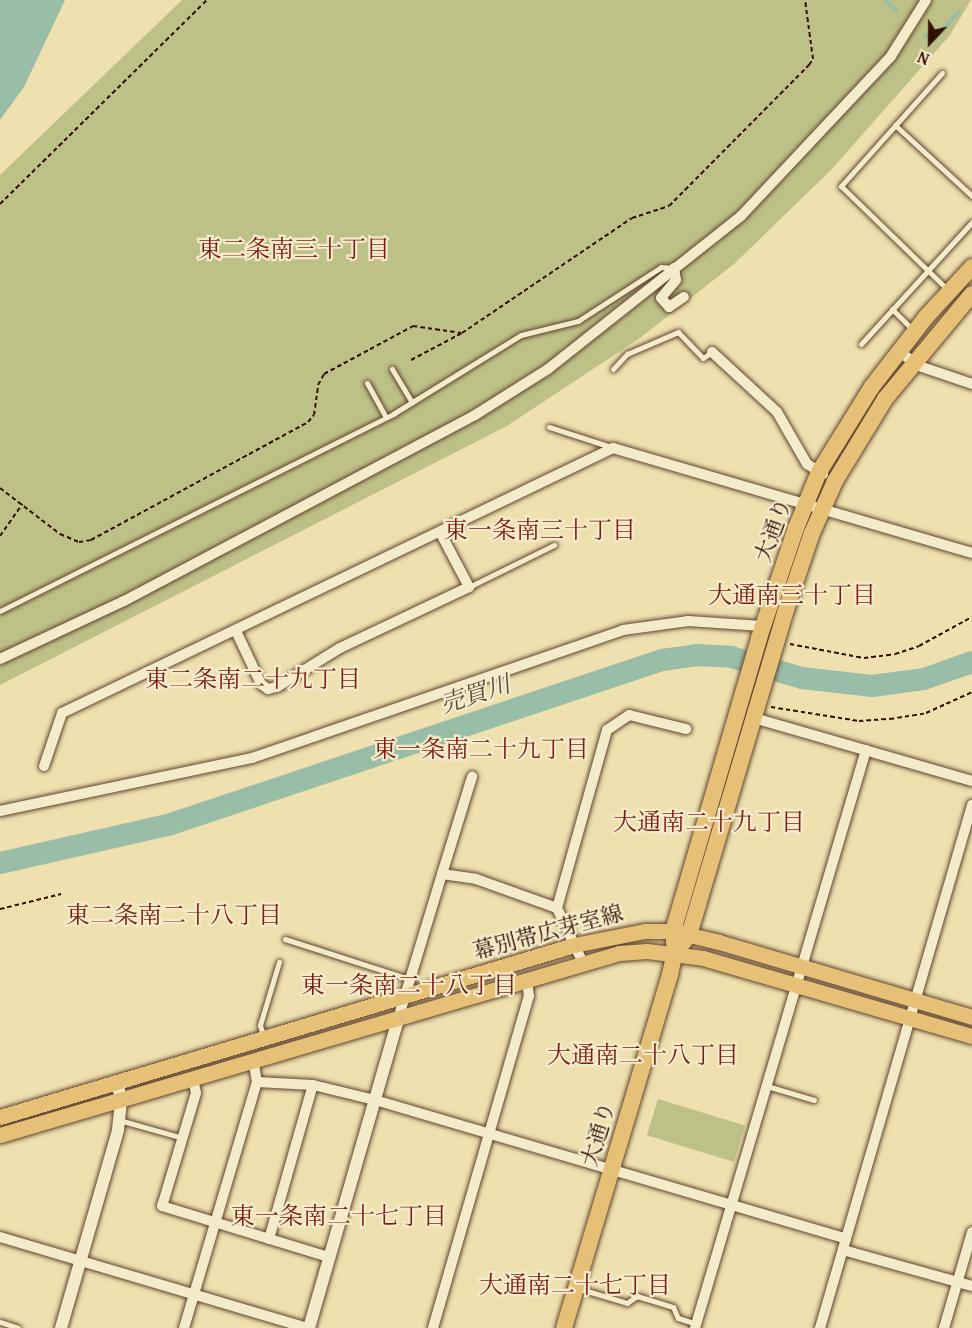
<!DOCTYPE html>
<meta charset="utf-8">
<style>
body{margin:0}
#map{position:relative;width:972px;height:1328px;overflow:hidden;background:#eee0af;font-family:"Gentium Book Plus","Noto Serif JP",serif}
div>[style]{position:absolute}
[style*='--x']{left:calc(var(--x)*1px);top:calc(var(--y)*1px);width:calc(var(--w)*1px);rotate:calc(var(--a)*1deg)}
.green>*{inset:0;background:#bec187;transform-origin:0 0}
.water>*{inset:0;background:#9abda8}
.stream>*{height:4px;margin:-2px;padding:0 2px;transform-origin:2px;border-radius:2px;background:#9abda8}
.river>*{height:22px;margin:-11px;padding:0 11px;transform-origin:11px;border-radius:11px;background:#9abda8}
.path>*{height:2px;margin-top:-1px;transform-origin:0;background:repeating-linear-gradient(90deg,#321004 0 4.5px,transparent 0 7.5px)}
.roads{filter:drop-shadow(0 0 2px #61442f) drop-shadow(0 0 2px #61442f)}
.service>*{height:5px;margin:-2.5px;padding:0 2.5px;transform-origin:2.5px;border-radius:2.5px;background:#f4ebcb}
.minor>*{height:10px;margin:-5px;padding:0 5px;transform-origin:5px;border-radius:5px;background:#f4ebcb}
.tertiary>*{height:12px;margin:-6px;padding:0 6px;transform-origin:6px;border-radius:6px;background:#f4ebcb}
.primary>*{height:15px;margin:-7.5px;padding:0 7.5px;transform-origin:7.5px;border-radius:7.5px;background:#e7c078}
.trunk>*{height:16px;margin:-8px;padding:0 8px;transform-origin:8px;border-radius:8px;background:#e7c078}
span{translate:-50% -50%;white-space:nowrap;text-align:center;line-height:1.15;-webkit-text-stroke:4.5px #f4ebcb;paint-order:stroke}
.street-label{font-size:22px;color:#321004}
.neighbourhood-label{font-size:24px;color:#7a1f14}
.water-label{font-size:24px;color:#564d3d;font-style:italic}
.north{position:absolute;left:900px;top:12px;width:60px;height:60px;-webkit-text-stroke:4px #f4ebcb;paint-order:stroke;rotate:202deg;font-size:16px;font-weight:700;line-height:24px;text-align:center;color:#321004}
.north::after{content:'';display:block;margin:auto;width:21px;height:27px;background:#321004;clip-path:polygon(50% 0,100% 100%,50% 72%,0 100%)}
</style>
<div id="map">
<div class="green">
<i style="clip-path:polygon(182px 0,971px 0,950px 35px,832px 169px,734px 264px,640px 338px,507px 426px,0 685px,0 175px)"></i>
<i style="left:658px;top:1099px;width:91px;height:38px;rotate:17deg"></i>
</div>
<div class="water">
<i style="clip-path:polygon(0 0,65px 0,24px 87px,0 120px)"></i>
</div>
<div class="stream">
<i style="--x:884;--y:0;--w:16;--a:38"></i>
<i style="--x:925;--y:35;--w:10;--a:29"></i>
<i style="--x:934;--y:40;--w:38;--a:-49"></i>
</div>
<div class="river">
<i style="--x:0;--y:863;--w:175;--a:-12.8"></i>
<i style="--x:171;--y:824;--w:518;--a:-18.47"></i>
<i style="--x:662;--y:660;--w:34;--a:-8"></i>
<i style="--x:696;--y:655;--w:35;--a:3"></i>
<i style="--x:731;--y:657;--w:74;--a:16.5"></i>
<i style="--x:802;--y:678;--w:70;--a:6.5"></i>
<i style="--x:872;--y:686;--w:52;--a:-7.7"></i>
<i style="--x:924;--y:679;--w:51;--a:-19.5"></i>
</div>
<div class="path">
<i style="--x:0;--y:204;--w:291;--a:-44.6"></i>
<i style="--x:411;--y:360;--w:58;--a:-27.9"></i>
<i style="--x:462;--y:333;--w:205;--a:-34.1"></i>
<i style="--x:632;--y:218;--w:39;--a:-18"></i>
<i style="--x:669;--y:206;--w:199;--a:-45.2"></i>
<i style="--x:809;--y:65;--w:7;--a:-56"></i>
<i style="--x:813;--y:59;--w:60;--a:-97.7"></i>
<i style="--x:0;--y:488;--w:76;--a:37.5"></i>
<i style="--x:60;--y:534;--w:21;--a:23"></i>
<i style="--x:79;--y:542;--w:12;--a:-9"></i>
<i style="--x:91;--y:540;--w:247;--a:-28.5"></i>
<i style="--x:308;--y:422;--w:9;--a:-49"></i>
<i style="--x:314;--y:415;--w:30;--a:-82"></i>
<i style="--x:318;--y:385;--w:13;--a:-61"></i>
<i style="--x:324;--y:374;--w:101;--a:-28.3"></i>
<i style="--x:413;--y:326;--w:49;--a:8.1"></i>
<i style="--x:0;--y:536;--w:39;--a:-55"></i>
<i style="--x:790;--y:644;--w:75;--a:10.7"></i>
<i style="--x:864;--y:658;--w:31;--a:-7"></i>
<i style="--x:895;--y:654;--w:25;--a:-18"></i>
<i style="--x:919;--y:646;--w:60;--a:-28.7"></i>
<i style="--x:771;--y:707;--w:89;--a:9"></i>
<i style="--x:859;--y:721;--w:31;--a:-4"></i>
<i style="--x:890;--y:719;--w:36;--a:-9"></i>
<i style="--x:926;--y:713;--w:51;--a:-24.5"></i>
<i style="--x:0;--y:909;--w:63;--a:-13.8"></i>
</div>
<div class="roads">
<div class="service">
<i style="--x:942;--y:73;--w:152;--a:131.8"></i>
<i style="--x:841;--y:186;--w:151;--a:44.2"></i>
<i style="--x:895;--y:125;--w:105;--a:42.7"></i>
<i style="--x:892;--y:309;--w:28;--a:45"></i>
<i style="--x:861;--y:344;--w:165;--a:-47.7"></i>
<i style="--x:392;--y:369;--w:39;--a:59"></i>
<i style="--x:613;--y:369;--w:21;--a:-47"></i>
<i style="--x:627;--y:354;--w:56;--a:-23.3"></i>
<i style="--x:678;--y:332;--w:36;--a:46"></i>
<i style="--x:703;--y:358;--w:11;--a:-34"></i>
<i style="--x:367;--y:383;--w:39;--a:61"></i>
<i style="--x:549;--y:427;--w:65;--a:17.9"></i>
<i style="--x:469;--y:587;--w:95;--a:-26.3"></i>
<i style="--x:0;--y:611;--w:440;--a:-26.6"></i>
<i style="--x:393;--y:414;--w:150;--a:-31.7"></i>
<i style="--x:521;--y:335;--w:59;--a:-13.8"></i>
<i style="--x:578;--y:321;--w:99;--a:-33"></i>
<i style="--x:661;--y:267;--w:13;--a:4"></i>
<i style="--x:285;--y:939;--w:130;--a:17.9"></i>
<i style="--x:263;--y:1035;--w:10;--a:-107"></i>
<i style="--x:260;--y:1025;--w:66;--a:-73.2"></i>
<i style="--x:767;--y:1086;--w:49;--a:16.6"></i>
<i style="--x:119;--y:1120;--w:66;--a:15.7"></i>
<i style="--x:577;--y:1288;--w:52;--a:16.7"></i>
<i style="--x:627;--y:1303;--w:12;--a:-35"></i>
<i style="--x:637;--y:1296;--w:38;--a:17"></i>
<i style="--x:673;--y:1307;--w:12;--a:66"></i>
<i style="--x:678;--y:1318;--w:20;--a:18"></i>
<i style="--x:0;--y:1322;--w:19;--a:18"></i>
</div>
<div class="minor">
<i style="--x:674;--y:268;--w:12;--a:81"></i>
<i style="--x:676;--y:280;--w:23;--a:130"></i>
<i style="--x:661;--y:298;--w:12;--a:48"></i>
<i style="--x:669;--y:307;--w:18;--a:-34"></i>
<i style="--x:712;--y:352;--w:88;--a:42.7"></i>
<i style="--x:777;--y:412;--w:60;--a:60"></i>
<i style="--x:807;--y:464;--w:19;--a:32"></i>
<i style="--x:899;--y:352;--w:27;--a:33"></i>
<i style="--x:922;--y:367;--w:53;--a:18.8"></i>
<i style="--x:236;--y:631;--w:59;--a:64.7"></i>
<i style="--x:261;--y:684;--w:9;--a:36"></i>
<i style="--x:268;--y:689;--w:9;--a:-13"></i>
<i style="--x:277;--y:687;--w:74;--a:-31.8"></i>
<i style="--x:340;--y:648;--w:143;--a:-25.3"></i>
<i style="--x:469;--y:587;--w:62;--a:-117.8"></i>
<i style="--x:0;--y:659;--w:137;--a:-25.1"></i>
<i style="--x:124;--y:601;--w:397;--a:-27.9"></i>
<i style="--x:475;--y:415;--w:86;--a:-32.2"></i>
<i style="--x:548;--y:369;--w:246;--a:-38.4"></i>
<i style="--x:741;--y:216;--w:219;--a:-46.8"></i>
<i style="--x:891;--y:56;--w:66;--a:-58"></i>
<i style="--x:754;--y:718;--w:227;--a:16.1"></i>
<i style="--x:44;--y:766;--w:56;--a:-71.2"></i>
<i style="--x:62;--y:713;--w:611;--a:-25.68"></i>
<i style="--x:613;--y:448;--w:374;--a:16.3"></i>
<i style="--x:0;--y:811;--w:258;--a:-11.9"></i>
<i style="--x:252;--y:758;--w:392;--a:-19"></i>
<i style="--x:623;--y:630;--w:66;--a:-7.9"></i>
<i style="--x:688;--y:621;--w:74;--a:3.9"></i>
<i style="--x:442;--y:874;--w:102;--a:-72.8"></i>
<i style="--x:557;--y:908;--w:185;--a:-74.3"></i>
<i style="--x:607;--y:730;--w:27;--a:-34"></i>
<i style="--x:629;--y:715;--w:59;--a:13.8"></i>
<i style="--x:398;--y:1019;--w:152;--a:-73.1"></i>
<i style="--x:442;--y:874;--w:34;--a:8"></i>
<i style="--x:476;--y:879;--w:86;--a:19.7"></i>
<i style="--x:557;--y:908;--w:61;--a:64.7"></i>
<i style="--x:193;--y:1079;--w:14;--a:78"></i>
<i style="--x:196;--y:1093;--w:118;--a:106.7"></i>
<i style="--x:162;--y:1206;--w:175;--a:17"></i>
<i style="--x:257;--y:1082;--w:56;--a:3.1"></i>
<i style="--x:313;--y:1085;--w:64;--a:13.6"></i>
<i style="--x:375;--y:1100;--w:491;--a:16.4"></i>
<i style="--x:0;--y:1237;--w:321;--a:16.5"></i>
<i style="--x:269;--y:1239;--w:160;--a:-74.1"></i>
<i style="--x:843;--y:1250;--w:134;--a:15.6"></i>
<i style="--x:184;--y:1328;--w:257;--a:-73.5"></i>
<i style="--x:257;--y:1082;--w:22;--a:-100"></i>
<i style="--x:433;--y:1328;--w:346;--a:-73.9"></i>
<i style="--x:529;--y:996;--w:15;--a:-98"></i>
<i style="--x:695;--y:1328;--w:603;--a:-73.52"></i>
<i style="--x:820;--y:1328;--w:545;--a:-73.79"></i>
<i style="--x:944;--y:1328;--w:100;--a:-73.7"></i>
</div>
<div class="tertiary">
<i style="--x:61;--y:1328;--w:206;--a:-73.9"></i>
<i style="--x:118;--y:1130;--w:31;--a:-84"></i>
<i style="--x:121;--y:1099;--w:17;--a:-103"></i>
<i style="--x:309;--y:1328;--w:322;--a:-73.9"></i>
</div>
<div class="primary">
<i style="--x:0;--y:1117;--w:599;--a:-16.68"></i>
<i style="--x:574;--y:945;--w:72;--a:-11.2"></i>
<i style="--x:645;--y:931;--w:28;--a:0"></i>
<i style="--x:673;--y:931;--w:47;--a:13.4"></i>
<i style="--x:719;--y:942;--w:264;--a:16.5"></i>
<i style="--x:0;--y:1135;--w:645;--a:-16.38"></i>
<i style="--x:619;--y:953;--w:28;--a:-4"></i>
<i style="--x:647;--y:951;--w:56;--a:7.1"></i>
<i style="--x:703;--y:958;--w:280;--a:16.2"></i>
</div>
<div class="trunk">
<i style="--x:675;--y:953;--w:23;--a:-52"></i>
<i style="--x:689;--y:935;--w:336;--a:-73.4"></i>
<i style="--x:785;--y:613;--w:84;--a:-71.4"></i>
<i style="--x:812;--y:533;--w:57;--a:-66.1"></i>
<i style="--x:835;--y:481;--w:96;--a:-58.6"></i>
<i style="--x:885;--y:399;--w:136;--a:-50.4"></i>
<i style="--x:564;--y:1328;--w:370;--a:-73.3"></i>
<i style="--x:670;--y:974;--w:22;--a:-77"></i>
<i style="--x:675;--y:953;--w:22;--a:-95"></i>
<i style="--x:673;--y:931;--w:305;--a:-73.6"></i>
<i style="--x:759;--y:638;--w:116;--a:-71.4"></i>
<i style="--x:796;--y:528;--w:61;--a:-67.7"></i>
<i style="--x:819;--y:472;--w:99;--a:-58.2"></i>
<i style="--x:871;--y:388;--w:90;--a:-52.2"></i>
<i style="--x:926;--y:317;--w:68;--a:-47.4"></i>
</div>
</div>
<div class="street-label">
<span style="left:773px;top:530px;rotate:-70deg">大通り</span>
<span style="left:548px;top:932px;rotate:-15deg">幕別帯広芽室線</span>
<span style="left:598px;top:1134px;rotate:-73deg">大通り</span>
</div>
<div class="neighbourhood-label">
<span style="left:294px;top:249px">東二条南三十丁目</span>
<span style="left:540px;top:530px">東一条南三十丁目</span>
<span style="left:792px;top:595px">大通南三十丁目</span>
<span style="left:253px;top:679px">東二条南二十九丁目</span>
<span style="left:481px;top:749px">東一条南二十九丁目</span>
<span style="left:709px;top:822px">大通南二十九丁目</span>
<span style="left:174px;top:915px">東二条南二十八丁目</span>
<span style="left:409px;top:985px">東一条南二十八丁目</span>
<span style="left:643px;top:1055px">大通南二十八丁目</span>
<span style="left:339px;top:1216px">東一条南二十七丁目</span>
<span style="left:575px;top:1285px">大通南二十七丁目</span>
</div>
<div class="water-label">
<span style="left:475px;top:694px;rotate:-18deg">売買川</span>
</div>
<div class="north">N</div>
</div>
